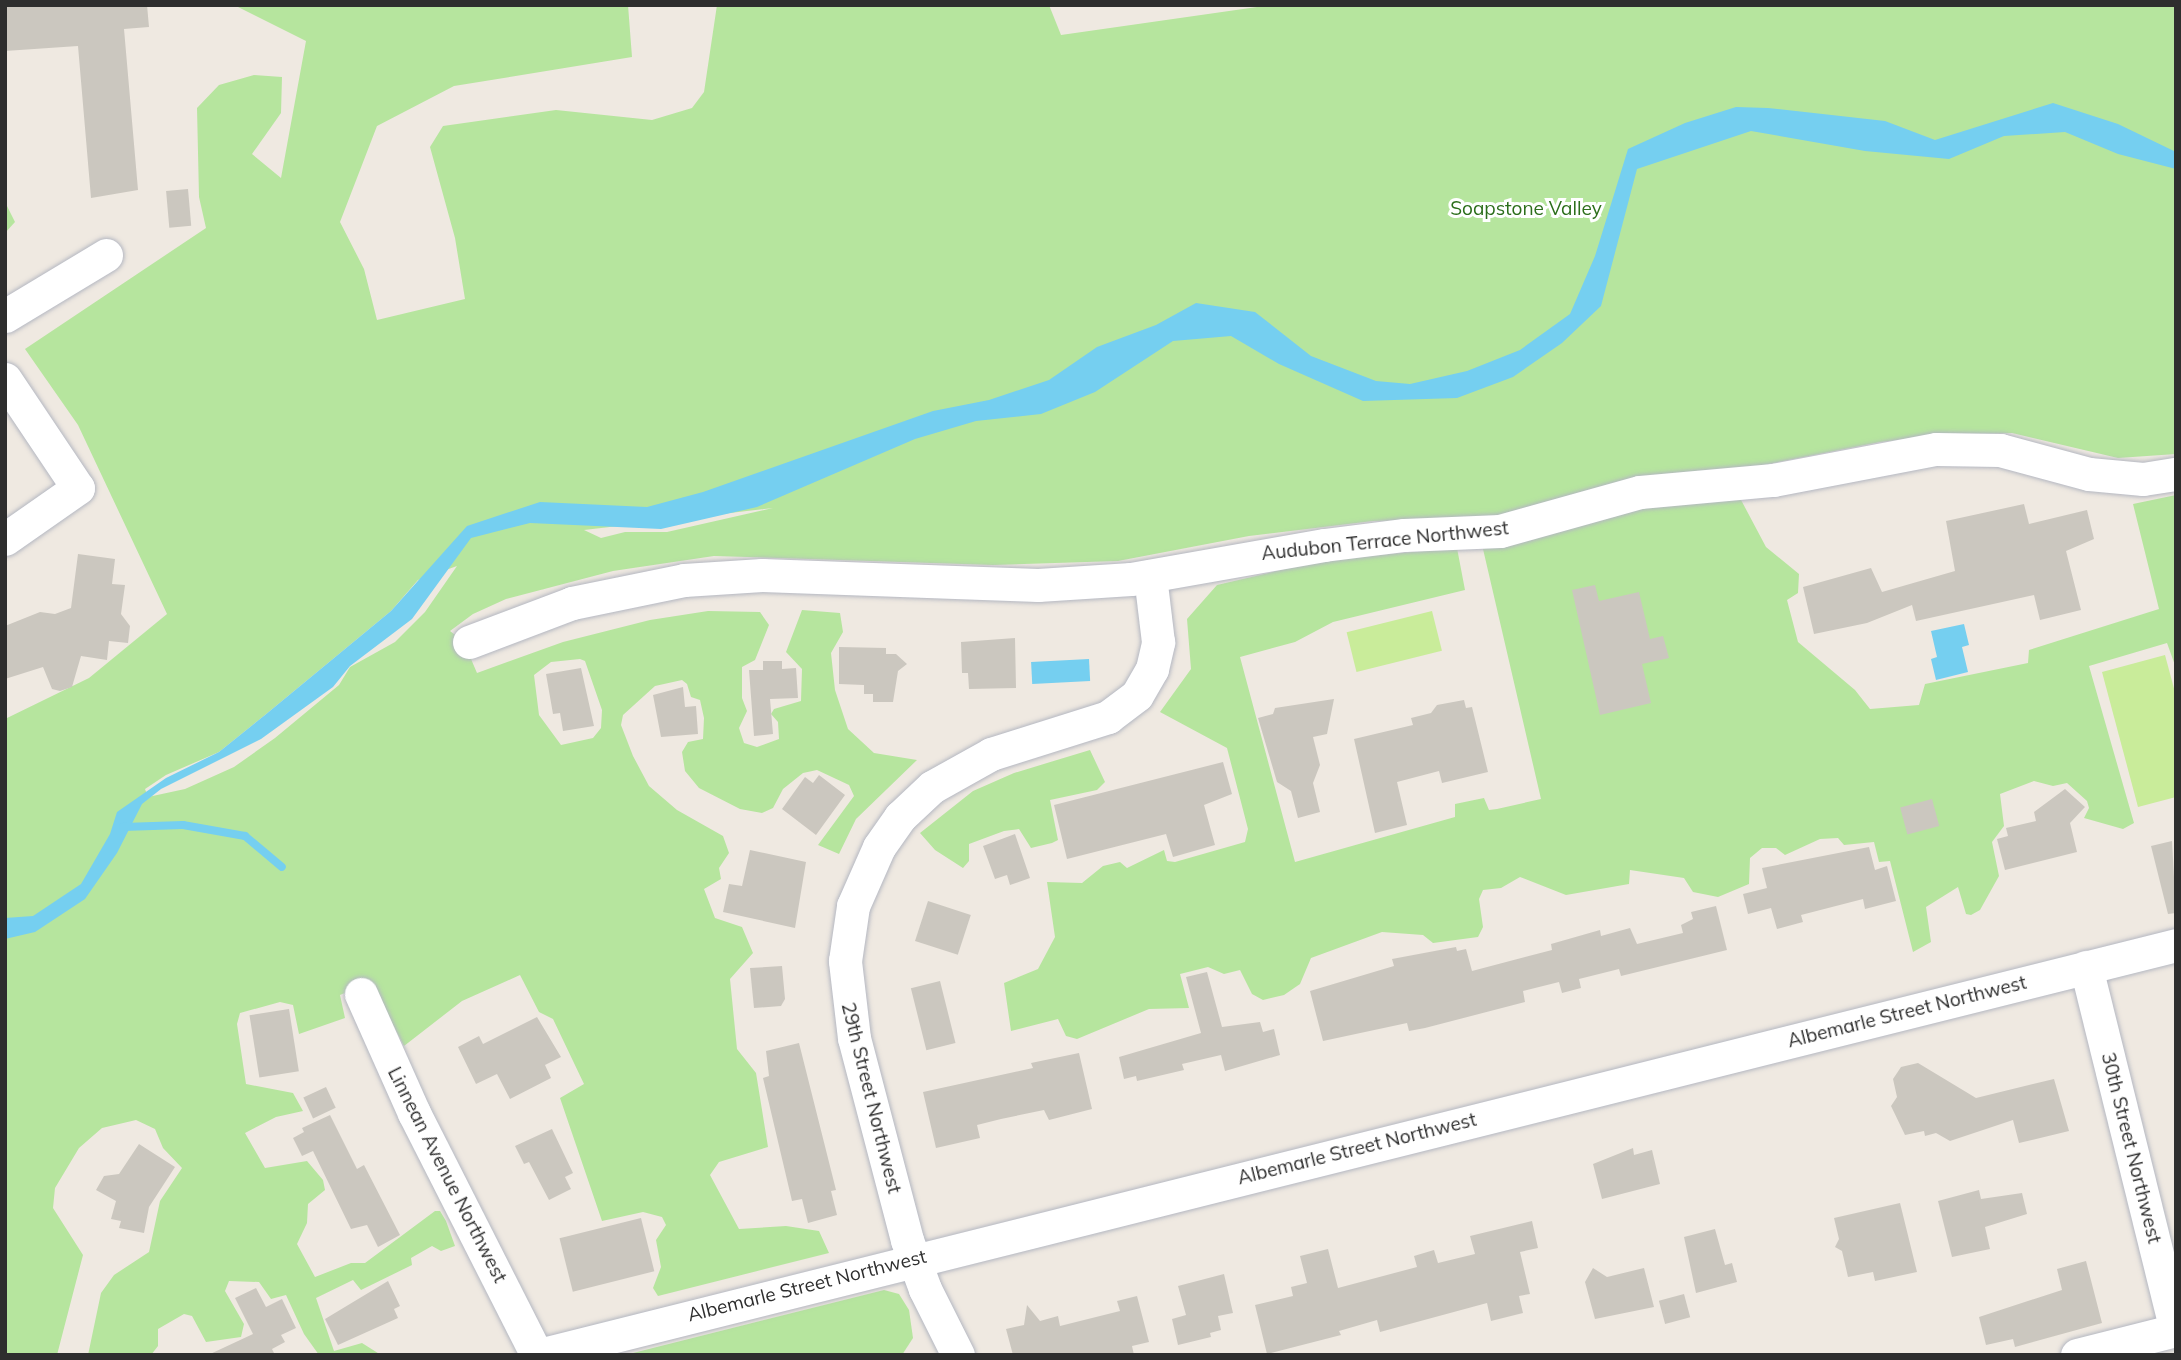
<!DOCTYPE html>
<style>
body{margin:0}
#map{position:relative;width:2181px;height:1360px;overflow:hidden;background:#efe9e1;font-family:Mulish,sans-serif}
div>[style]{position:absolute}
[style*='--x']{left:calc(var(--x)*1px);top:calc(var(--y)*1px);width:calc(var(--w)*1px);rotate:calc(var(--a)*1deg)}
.green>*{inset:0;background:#b6e59e}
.pitch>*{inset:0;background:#c9ec9a;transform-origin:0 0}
.water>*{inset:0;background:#75cff0;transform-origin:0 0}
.stream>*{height:8px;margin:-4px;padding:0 4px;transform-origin:4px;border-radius:4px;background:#75cff0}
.building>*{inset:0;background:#cbc7bf;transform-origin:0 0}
.roads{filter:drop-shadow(0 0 2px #b4b7c1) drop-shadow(0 0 2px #b4b7c1)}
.minor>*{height:33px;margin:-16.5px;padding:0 16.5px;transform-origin:16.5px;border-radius:16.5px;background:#fff}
span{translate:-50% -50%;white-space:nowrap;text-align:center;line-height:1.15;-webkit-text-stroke:6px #fff;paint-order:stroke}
.park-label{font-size:19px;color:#2c6e1b}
.street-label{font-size:19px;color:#2e2e2e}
.frame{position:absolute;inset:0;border:7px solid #2e2e2e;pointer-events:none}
</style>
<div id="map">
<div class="green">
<i style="clip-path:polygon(evenodd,234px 5px,628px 5px,632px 57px,454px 86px,377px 126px,340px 222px,364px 269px,377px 320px,465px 299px,455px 238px,430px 147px,443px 126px,556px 110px,652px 120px,692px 108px,704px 92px,717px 5px,1049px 5px,1061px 35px,1271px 5px,2176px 5px,2176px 454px,2118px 458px,2012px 433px,1939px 435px,1880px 442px,1499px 517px,1373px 521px,1249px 536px,1118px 561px,993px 565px,714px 556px,613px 571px,506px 599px,473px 614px,450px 631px,477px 652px,471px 659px,477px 673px,563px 642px,650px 620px,708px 611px,760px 612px,769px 625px,755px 660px,742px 667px,742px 698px,747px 711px,739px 728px,744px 743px,757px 747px,779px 739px,778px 722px,771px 714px,774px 709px,801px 701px,802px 669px,786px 652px,802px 610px,840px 613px,843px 632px,831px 653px,835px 690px,848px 729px,874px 753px,917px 760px,856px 819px,839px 854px,818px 845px,854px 796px,849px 785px,817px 770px,803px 773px,783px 789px,773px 808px,762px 813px,740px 809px,699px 788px,685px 771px,682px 752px,688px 742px,703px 739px,704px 718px,700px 700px,691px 697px,687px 684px,682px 680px,655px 686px,623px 715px,621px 725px,633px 756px,649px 786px,677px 810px,723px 836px,729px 853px,719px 868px,721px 879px,704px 889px,715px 918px,742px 927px,753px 953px,730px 979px,737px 1049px,756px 1073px,768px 1147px,719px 1162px,710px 1175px,739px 1229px,786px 1226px,819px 1231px,829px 1253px,658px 1296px,653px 1288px,661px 1267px,656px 1240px,666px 1225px,662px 1217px,643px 1212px,602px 1221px,560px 1098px,584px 1084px,553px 1019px,539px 1012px,520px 975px,462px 1001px,404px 1046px,371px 982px,340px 995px,345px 1018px,299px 1034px,293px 1005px,280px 1002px,240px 1013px,237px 1024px,246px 1084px,293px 1093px,303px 1111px,276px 1117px,245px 1133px,265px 1168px,307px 1161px,323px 1180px,325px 1190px,308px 1204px,307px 1223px,297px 1244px,315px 1277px,351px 1263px,365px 1263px,435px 1211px,440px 1211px,446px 1221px,455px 1246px,441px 1251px,432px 1246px,411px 1258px,412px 1265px,361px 1290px,353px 1280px,316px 1298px,334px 1351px,362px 1343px,381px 1355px,319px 1355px,304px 1334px,286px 1295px,271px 1299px,259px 1282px,229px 1281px,225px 1291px,244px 1324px,241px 1337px,206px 1342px,192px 1316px,184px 1314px,158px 1329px,158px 1346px,151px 1355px,88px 1355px,101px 1293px,114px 1275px,149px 1252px,160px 1201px,182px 1168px,163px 1148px,155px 1129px,136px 1120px,102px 1128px,79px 1148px,55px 1188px,53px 1208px,83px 1255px,57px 1355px,5px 1355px,5px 719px,89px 678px,167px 614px,78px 425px,25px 349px,206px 228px,199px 197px,197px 108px,219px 85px,254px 75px,282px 77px,281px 113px,252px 154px,281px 178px,306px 41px,234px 5px,773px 508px,667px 532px,625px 532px,601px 538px,584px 530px,773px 508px,234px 5px,457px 566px,425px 612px,395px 642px,350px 667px,339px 685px,275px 738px,234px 767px,185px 789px,148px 797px,145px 789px,166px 775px,219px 752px,265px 715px,391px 611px,418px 580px,457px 566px,234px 5px,580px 659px,585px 661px,602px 710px,601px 728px,593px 738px,561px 745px,539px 715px,534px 675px,551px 662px,580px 659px)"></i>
<i style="clip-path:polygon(5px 202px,15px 222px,5px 233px)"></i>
<i style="clip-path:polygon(2176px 495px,2176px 668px,2167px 643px,2089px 666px,2134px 823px,2123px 829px,2084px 818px,2089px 808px,2087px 801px,2067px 783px,2053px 786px,2034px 781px,2000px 794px,2004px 826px,1992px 842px,1999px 876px,1980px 910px,1971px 915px,1966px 914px,1958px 887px,1926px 907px,1931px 942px,1913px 952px,1890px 861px,1879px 862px,1874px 842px,1844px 845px,1838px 838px,1820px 839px,1785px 855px,1776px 848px,1762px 848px,1750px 858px,1749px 884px,1718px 897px,1693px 892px,1684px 878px,1630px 870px,1629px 884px,1566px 895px,1520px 877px,1501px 888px,1483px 890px,1479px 899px,1483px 927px,1478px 937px,1433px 943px,1423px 935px,1382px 932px,1311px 958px,1300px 984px,1284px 995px,1263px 1000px,1252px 994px,1240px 970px,1224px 974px,1208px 967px,1180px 974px,1189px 1008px,1149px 1009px,1077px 1039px,1066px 1036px,1058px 1019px,1011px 1031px,1004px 983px,1038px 969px,1055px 937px,1047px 882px,1082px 883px,1103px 866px,1120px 862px,1127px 868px,1164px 850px,1167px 861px,1175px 862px,1245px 842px,1248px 829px,1227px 748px,1160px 712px,1191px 669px,1187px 619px,1217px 585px,1324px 560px,1457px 548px,1465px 590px,1333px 622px,1295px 642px,1240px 657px,1295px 862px,1455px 817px,1455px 804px,1484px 798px,1489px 810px,1497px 809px,1541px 799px,1483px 549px,1492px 544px,1629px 507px,1740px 498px,1766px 547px,1799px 574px,1798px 593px,1787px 600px,1798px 642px,1855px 690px,1870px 709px,1919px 705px,1925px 684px,2028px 663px,2029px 650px,2159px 609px,2133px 504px)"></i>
<i style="clip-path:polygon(1090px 750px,1105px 782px,1097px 790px,1050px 800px,1058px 840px,1052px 843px,1031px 848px,1019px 829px,1004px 831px,969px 844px,969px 861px,963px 868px,935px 850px,920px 833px,973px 791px,1014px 773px)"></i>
<i style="clip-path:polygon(884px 1290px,899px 1294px,909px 1310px,913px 1338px,902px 1355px,625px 1355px)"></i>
</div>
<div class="pitch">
<i style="left:1432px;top:611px;width:41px;height:88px;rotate:76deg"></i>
<i style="clip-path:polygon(2165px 655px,2176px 696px,2176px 797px,2138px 807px,2102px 672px)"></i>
</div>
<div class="water">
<i style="clip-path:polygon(2053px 103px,2118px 124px,2176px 152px,2176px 169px,2118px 154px,2065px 132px,2004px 136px,1949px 159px,1865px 151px,1751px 131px,1637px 169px,1601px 306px,1562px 343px,1513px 377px,1457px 398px,1363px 401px,1279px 364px,1231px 336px,1173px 341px,1095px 392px,1041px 414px,976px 421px,915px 439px,757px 507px,661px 529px,530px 523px,471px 538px,412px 619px,350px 666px,333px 687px,261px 739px,161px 789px,142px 804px,117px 853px,85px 899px,35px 932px,5px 939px,5px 918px,33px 916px,81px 884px,110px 834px,117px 812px,166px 778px,219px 752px,265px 715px,391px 611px,467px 526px,540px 502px,647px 507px,703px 492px,933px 411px,989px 400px,1049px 380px,1097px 347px,1156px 325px,1196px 303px,1255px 312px,1311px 356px,1376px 381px,1410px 384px,1467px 371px,1520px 350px,1570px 314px,1595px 256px,1628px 149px,1685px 123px,1736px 107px,1768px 108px,1885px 121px,1935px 140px)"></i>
<i style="clip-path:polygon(1964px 624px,1969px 645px,1962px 647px,1968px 672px,1936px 680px,1931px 659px,1937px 657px,1931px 631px)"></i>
<i style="left:1089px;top:659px;width:22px;height:58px;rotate:87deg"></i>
</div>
<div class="stream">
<i style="--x:123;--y:827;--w:60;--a:-1.9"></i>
<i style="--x:183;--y:825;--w:63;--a:10.1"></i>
<i style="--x:245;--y:836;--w:48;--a:40"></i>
</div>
<div class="building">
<i style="clip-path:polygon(5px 5px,147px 5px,149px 27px,124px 29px,138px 190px,91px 198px,78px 46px,5px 51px)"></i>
<i style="left:188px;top:189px;width:37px;height:22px;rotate:85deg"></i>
<i style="clip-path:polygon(2024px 504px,2029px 524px,2087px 510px,2094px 539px,2066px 551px,2081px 610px,2040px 620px,2034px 595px,1916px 621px,1912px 605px,1867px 623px,1814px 634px,1803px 587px,1871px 568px,1882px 592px,1955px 571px,1946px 521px)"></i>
<i style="clip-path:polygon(78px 554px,115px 559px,112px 584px,125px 585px,121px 614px,130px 626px,128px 643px,109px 641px,107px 660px,81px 656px,72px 687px,60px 691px,52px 689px,43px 667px,5px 679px,5px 626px,40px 612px,55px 614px,71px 608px)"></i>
<i style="clip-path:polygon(1595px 585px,1599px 601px,1639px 592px,1650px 639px,1663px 636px,1669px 658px,1642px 664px,1651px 703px,1600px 715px,1572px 590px)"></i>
<i style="clip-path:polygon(1015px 638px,1016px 688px,969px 689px,968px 673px,962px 673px,961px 642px)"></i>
<i style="clip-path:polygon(839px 647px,886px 648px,886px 654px,896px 654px,907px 664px,898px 671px,893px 702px,873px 702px,873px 694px,864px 694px,864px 685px,839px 684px)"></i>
<i style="clip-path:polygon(763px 661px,782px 661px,782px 669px,796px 668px,798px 698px,770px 699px,773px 734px,754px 736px,749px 670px,763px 670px)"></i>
<i style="clip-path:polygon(581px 668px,594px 726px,563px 731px,560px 713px,553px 714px,546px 674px)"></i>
<i style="clip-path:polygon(683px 687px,685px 707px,696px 706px,698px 734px,661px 737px,653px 695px)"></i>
<i style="clip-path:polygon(1334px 699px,1327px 734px,1313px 737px,1320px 765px,1313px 783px,1320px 812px,1298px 818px,1291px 791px,1277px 782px,1258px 718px,1273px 714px,1275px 708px)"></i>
<i style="clip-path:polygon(1464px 700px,1466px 708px,1472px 707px,1488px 772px,1442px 783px,1439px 771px,1397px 782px,1407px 825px,1375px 833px,1354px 739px,1413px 725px,1411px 718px,1431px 713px,1437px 705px)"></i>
<i style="clip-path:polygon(1223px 762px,1232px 794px,1204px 805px,1215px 845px,1173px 857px,1166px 834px,1067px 859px,1054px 805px)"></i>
<i style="clip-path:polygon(819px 775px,845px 795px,816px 835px,782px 809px,805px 777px,813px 783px)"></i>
<i style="clip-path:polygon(2065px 789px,2085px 807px,2070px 823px,2077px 852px,2005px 870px,1997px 839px,2008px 836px,2006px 828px,2036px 821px,2034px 812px)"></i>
<i style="left:1932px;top:799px;width:28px;height:33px;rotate:75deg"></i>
<i style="clip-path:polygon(1015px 834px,1030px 878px,1010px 885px,1007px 875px,995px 879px,983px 846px)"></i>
<i style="clip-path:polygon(2172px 841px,2176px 913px,2168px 914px,2151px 846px)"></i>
<i style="clip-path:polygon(1869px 847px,1875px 870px,1887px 866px,1896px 901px,1865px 909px,1863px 899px,1801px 915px,1803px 922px,1777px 929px,1771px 908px,1748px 914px,1743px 894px,1767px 888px,1762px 868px)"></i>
<i style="clip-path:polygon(750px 850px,806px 862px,795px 928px,723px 912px,729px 884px,742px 886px)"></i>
<i style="left:928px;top:901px;width:45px;height:42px;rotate:18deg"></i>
<i style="clip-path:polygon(1716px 906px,1727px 950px,1621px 976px,1619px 969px,1579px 979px,1581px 988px,1562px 993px,1559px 982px,1523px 991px,1525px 1002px,1425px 1028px,1409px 1031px,1407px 1023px,1323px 1041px,1310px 991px,1394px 966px,1392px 959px,1456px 947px,1457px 951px,1466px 949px,1472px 971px,1552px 950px,1551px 944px,1600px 930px,1601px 936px,1630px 928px,1637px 944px,1683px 933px,1681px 925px,1693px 919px,1691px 912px)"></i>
<i style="clip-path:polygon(782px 966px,785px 999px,781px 1006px,754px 1008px,750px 968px)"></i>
<i style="clip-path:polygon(1207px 972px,1222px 1027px,1260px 1022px,1263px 1032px,1274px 1029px,1280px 1055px,1225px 1071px,1221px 1055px,1182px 1064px,1184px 1070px,1137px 1081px,1136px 1076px,1124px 1079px,1119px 1057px,1201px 1033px,1186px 977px)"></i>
<i style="left:940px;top:981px;width:64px;height:30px;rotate:76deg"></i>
<i style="left:289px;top:1009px;width:63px;height:40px;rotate:81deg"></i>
<i style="clip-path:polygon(537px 1017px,561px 1057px,545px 1065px,551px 1078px,510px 1099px,497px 1074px,476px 1084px,458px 1047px,479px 1036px,483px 1044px)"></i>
<i style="clip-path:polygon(799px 1043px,836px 1190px,831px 1191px,837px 1215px,808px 1223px,802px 1199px,792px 1201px,763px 1078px,769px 1076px,766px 1051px)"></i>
<i style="clip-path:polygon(1079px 1053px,1092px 1109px,1049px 1120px,1044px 1110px,1001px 1119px,977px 1125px,980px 1138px,936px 1148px,923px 1092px,1033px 1068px,1031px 1063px)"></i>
<i style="clip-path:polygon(1918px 1063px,1976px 1098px,2054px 1079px,2069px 1131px,2019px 1143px,2013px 1120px,1950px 1141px,1936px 1133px,1925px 1136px,1924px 1131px,1905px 1135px,1891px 1106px,1897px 1097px,1893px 1079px,1901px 1067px)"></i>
<i style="left:326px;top:1087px;width:23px;height:25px;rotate:65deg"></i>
<i style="clip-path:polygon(330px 1115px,357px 1169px,364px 1165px,400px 1235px,378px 1247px,367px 1225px,351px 1229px,313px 1151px,302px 1156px,293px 1138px,304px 1132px,302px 1128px)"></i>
<i style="clip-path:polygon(552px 1129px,573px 1173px,565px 1177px,571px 1189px,549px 1200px,529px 1162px,524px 1164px,515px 1146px)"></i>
<i style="clip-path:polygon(139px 1144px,175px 1167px,149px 1207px,144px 1233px,119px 1228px,121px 1221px,111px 1219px,116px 1201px,96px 1190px,104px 1176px,119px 1174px)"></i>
<i style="clip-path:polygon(1633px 1148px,1634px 1155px,1652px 1150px,1660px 1184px,1602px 1199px,1593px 1164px)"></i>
<i style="clip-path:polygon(1979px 1190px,1981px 1199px,2022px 1193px,2027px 1214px,1985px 1227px,1990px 1249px,1952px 1257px,1938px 1201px)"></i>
<i style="clip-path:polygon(1900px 1203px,1917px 1272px,1875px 1281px,1873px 1272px,1848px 1277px,1842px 1251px,1835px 1247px,1839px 1239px,1834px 1218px)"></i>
<i style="left:641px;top:1218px;width:55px;height:84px;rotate:76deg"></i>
<i style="clip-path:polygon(1532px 1221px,1538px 1248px,1520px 1252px,1530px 1294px,1519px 1296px,1523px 1313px,1491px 1321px,1487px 1303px,1380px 1332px,1377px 1320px,1339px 1331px,1341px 1335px,1267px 1354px,1255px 1305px,1293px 1296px,1291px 1287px,1307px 1283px,1300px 1256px,1328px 1249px,1338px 1288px,1417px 1267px,1414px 1256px,1434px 1250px,1438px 1263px,1475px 1254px,1470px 1236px)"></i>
<i style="clip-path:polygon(1715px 1229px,1725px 1265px,1732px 1263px,1737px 1282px,1696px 1293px,1684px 1237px)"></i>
<i style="clip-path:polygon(2086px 1261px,2102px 1323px,2015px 1347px,2013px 1339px,1986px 1345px,1979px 1317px,2062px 1290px,2057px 1269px)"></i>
<i style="clip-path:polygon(1593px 1268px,1607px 1277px,1644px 1268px,1654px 1307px,1595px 1319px,1585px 1282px)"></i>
<i style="clip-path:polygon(1224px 1274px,1233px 1313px,1218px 1316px,1221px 1330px,1210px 1333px,1211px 1337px,1178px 1345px,1172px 1319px,1186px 1315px,1178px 1286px)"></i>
<i style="clip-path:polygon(388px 1281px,400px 1306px,394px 1309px,398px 1318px,338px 1345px,325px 1319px)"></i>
<i style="clip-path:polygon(256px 1288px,266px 1307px,282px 1299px,296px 1328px,281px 1335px,285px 1342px,272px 1349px,275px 1355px,208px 1355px,253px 1334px,235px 1298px)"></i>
<i style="left:1684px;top:1294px;width:24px;height:26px;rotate:75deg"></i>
<i style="clip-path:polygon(1137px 1296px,1149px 1342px,1132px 1346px,1134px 1355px,1013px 1355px,1006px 1329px,1024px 1325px,1027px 1305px,1040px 1321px,1058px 1316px,1060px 1326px,1120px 1311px,1117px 1301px)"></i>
</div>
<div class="roads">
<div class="minor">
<i style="--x:5;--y:316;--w:118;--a:-31.1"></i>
<i style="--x:5;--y:379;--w:131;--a:56.2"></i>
<i style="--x:78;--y:488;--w:89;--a:145.1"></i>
<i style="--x:469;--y:642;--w:110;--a:-20.7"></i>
<i style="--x:572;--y:603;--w:114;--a:-11.6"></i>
<i style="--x:684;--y:580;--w:78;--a:-3.7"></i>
<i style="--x:762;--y:575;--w:276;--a:2.1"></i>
<i style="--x:1038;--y:585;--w:93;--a:-3.7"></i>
<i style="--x:1131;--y:579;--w:196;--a:-10"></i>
<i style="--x:1324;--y:545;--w:81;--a:-7.1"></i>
<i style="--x:1404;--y:535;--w:96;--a:-2.4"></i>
<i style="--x:1500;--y:531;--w:145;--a:-15.6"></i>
<i style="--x:1640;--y:492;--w:134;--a:-5.2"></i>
<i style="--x:1773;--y:480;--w:166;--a:-10.8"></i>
<i style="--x:1936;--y:449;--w:64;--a:0.9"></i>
<i style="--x:2000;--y:450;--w:92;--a:15.1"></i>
<i style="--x:2089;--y:474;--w:54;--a:5.3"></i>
<i style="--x:2143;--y:479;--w:33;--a:-9"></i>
<i style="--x:2086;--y:967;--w:374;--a:76.1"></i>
<i style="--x:361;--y:994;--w:130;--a:66"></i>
<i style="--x:414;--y:1113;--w:271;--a:63.1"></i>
<i style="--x:539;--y:1355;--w:1688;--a:-14.06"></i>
<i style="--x:958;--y:1355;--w:74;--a:-116.6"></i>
<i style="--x:925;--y:1289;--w:52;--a:-110.2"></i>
<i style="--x:907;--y:1240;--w:209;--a:-104.7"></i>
<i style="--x:854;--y:1038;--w:78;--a:-96.7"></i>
<i style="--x:845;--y:961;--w:56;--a:-81.7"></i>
<i style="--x:853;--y:906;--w:64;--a:-66.2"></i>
<i style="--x:879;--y:847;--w:37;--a:-55"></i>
<i style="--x:900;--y:817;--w:44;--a:-43.2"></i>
<i style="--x:932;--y:787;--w:68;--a:-29.2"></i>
<i style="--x:991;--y:754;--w:123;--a:-17.5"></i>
<i style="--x:1108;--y:717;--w:36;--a:-37"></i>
<i style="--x:1137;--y:695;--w:30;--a:-60"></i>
<i style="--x:1152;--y:669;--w:28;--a:-77"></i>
<i style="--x:1158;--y:642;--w:66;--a:-96.9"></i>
<i style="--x:2077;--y:1355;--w:102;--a:-14.2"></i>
</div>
</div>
<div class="park-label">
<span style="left:1526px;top:209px">Soapstone Valley</span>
</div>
<div class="street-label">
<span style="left:1385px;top:541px;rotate:-6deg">Audubon Terrace Northwest</span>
<span style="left:1907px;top:1012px;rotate:-14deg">Albemarle Street Northwest</span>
<span style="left:871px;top:1098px;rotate:76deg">29th Street Northwest</span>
<span style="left:2131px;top:1148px;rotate:76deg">30th Street Northwest</span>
<span style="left:1357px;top:1149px;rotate:-14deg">Albemarle Street Northwest</span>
<span style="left:447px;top:1175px;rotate:63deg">Linnean Avenue Northwest</span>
<span style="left:807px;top:1286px;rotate:-14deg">Albemarle Street Northwest</span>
</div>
<div class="frame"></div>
</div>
